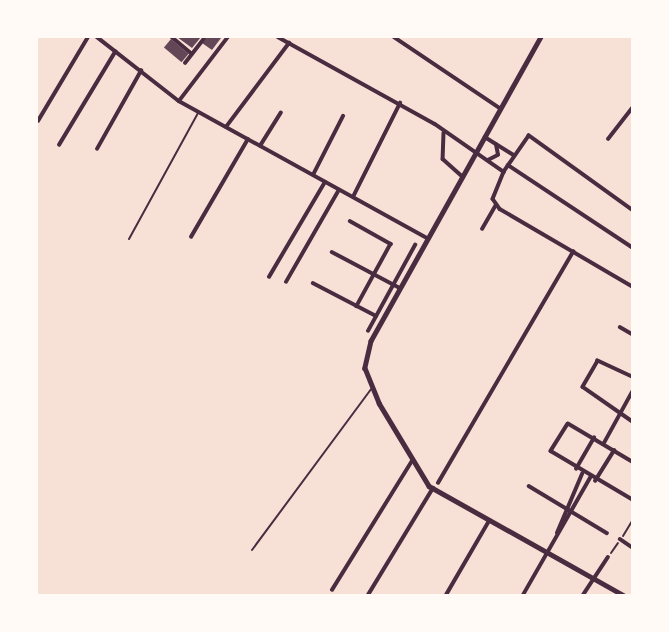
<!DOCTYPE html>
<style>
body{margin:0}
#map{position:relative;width:669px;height:632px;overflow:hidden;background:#f7e1d7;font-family:Cabin,sans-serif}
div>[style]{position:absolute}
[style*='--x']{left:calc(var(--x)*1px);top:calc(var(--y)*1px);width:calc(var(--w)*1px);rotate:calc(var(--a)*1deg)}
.building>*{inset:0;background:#644757;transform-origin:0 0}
.path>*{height:2px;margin:-1px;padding:0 1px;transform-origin:1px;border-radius:1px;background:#4a2c40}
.service>*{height:2px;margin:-1px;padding:0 1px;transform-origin:1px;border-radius:1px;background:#4a2c40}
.minor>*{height:3.5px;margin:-1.75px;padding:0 1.75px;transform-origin:1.75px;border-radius:1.75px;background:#4a2c40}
.tertiary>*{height:4.5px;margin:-2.25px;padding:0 2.25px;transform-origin:2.25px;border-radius:2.25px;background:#4a2c40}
span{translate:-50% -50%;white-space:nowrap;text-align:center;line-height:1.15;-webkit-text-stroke:5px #fffaf5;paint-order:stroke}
.frame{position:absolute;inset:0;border:38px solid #fffaf5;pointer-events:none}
</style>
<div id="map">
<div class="building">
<i style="clip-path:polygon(177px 37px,201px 37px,192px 48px)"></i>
<i style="clip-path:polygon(208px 37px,221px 38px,212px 50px,202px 43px)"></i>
<i style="left:171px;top:39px;width:23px;height:11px;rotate:40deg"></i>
</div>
<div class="path">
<i style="--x:623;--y:536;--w:17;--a:-59"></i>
<i style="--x:611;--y:553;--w:12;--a:-55"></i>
</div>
<div class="service">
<i style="--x:129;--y:239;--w:144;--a:-61.3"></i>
<i style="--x:252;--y:550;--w:200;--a:-53.5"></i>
</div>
<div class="minor">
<i style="--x:97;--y:37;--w:104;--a:38"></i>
<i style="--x:179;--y:101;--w:283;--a:28.9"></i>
<i style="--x:172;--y:37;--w:26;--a:40"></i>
<i style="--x:278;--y:37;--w:179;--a:29"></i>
<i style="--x:435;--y:124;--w:84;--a:34.8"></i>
<i style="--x:394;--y:37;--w:129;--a:33.9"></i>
<i style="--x:185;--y:63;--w:33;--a:-52"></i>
<i style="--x:179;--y:101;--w:81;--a:-52.6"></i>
<i style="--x:38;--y:121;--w:98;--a:-59.2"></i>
<i style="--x:226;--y:127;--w:105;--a:-53.1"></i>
<i style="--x:444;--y:133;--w:26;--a:92"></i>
<i style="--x:443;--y:159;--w:27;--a:42"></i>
<i style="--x:485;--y:137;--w:34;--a:32"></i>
<i style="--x:608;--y:139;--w:39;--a:-52"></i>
<i style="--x:59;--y:145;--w:109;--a:-58.9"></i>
<i style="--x:260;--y:146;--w:39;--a:-58"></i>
<i style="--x:97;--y:149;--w:90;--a:-60.6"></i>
<i style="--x:488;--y:160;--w:11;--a:-27"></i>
<i style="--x:498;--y:155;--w:10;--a:-101"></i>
<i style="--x:508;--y:165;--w:149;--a:33.5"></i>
<i style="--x:313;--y:175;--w:66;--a:-63"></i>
<i style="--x:353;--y:197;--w:105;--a:-63.4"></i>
<i style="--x:632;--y:210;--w:127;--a:-144.3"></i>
<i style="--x:529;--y:136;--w:44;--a:124.8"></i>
<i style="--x:504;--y:172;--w:29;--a:112"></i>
<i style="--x:493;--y:199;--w:12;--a:55"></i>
<i style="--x:500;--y:209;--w:153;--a:30.3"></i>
<i style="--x:350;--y:221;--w:47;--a:29.3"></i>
<i style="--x:391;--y:244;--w:71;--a:118.7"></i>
<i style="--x:482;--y:229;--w:28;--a:-60"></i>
<i style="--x:191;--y:237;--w:113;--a:-59.8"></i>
<i style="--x:332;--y:252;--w:77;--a:27.9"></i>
<i style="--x:269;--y:277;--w:110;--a:-59.5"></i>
<i style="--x:286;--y:282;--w:106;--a:-60.1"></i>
<i style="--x:313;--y:283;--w:71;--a:27.6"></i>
<i style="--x:620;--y:327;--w:14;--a:30"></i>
<i style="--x:368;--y:331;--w:98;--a:-61.3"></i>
<i style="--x:632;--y:377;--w:38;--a:-155"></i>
<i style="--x:598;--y:361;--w:30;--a:120"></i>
<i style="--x:583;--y:387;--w:60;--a:34.8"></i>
<i style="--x:604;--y:443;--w:58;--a:-61.2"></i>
<i style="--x:632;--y:462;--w:74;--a:-149.3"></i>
<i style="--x:568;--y:424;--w:32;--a:122"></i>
<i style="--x:551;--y:451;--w:94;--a:30.7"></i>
<i style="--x:576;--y:469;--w:36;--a:-60"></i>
<i style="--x:595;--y:481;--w:36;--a:-58"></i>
<i style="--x:438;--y:483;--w:268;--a:-59.7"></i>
<i style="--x:529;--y:486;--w:91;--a:31.1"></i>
<i style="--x:557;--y:533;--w:64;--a:-67"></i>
<i style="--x:620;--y:539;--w:14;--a:34"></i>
<i style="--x:332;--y:590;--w:152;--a:-58.2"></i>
<i style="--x:368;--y:595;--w:125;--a:-58.7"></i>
<i style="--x:446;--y:595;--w:86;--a:-59.8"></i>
<i style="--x:523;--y:595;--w:135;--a:-60.2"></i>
<i style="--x:583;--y:595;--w:45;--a:-56.7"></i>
</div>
<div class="tertiary">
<i style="--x:541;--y:37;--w:348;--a:119.2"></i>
<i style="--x:371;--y:341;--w:28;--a:103"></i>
<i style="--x:365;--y:368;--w:38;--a:68"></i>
<i style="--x:379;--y:403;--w:97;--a:58.9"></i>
<i style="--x:429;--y:486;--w:223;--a:29.3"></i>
</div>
<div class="frame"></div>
</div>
